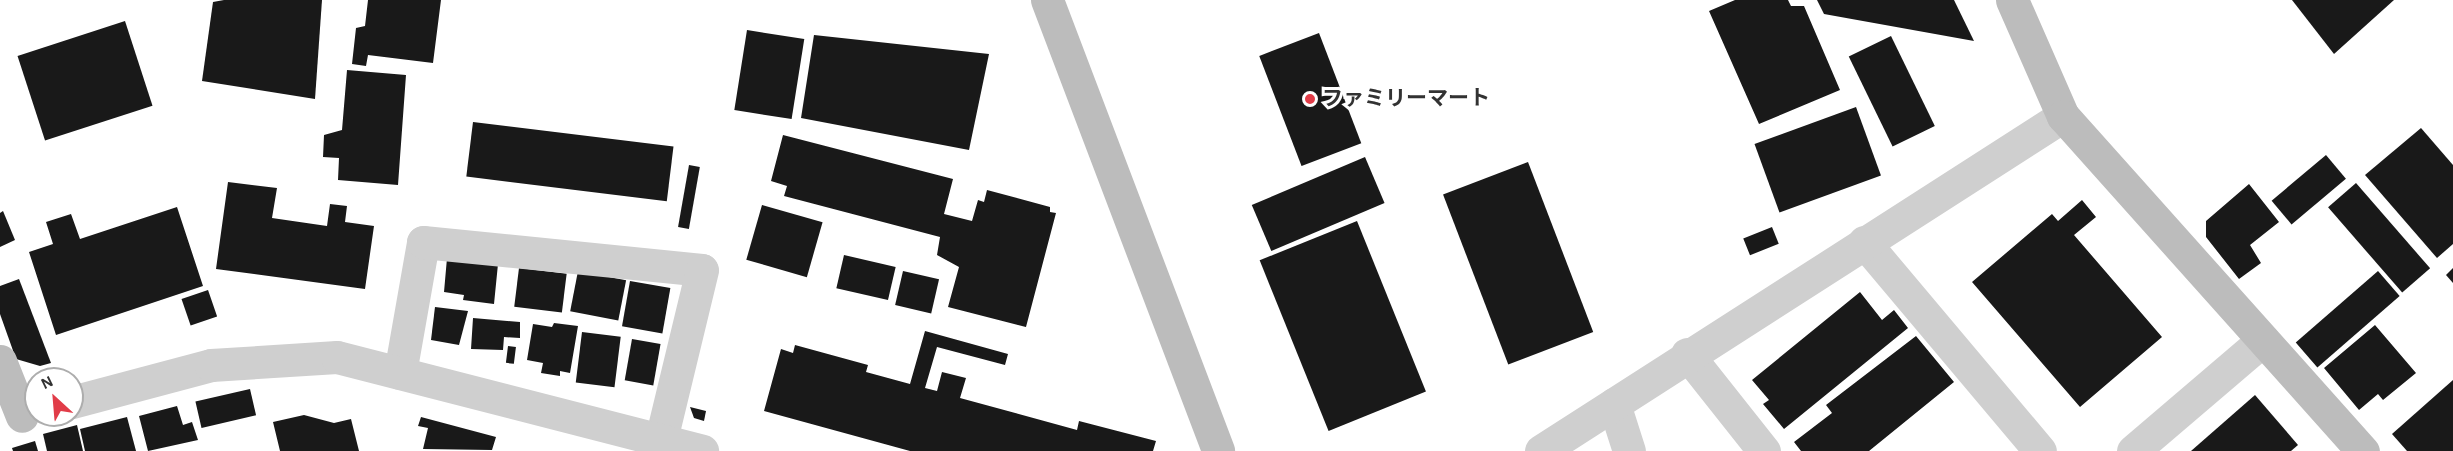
<!DOCTYPE html>
<meta charset="utf-8">
<style>
body{margin:0}
#map{position:relative;width:2453px;height:451px;overflow:hidden;background:#fff;font-family:"Alegreya Sans","Noto Sans JP",sans-serif}
div>[style]{position:absolute}
[style*='--x']{left:calc(var(--x)*1px);top:calc(var(--y)*1px);width:calc(var(--w)*1px);rotate:calc(var(--a)*1deg)}
.building>*{inset:0;background:#191919;transform-origin:0 0}
.street>*{height:33px;margin:-16.5px;padding:0 16.5px;transform-origin:16.5px;border-radius:16.5px;background:#cfcfcf}
.secondary>*{height:33px;margin:-16.5px;padding:0 16.5px;transform-origin:16.5px;border-radius:16.5px;background:#bcbcbc}
.dots>*{width:16px;height:16px;translate:-50% -50%;box-sizing:border-box;border:3px solid #fff;border-radius:50%}
span{translate:-50% -50%;white-space:nowrap;text-align:center;line-height:1.15;-webkit-text-stroke:6px #fff;paint-order:stroke}
.poi-label{font-size:21px;color:#323232;font-weight:700}
.left{translate:0 -50%;text-align:left}
.north{position:absolute;left:24px;top:367px;width:60px;height:60px;box-sizing:border-box;background:#fff;border:2px solid #adadad;border-radius:50%;rotate:334deg;font-size:16px;font-weight:700;line-height:24px;text-align:center;color:#323232}
.north::after{content:'';display:block;margin:auto;width:21px;height:27px;background:#e13c48;clip-path:polygon(50% 0,100% 100%,50% 72%,0 100%)}
</style>
<div id="map">
<div class="building">
<i style="clip-path:polygon(224px 0,322px 0,315px 99px,202px 81px,213px 2px)"></i>
<i style="clip-path:polygon(368px 0,441px 0,433px 63px,368px 55px,366px 66px,352px 64px,356px 28px,365px 26px)"></i>
<i style="clip-path:polygon(1735px 0,1788px 0,1791px 6px,1804px 6px,1840px 90px,1759px 124px,1709px 11px)"></i>
<i style="clip-path:polygon(1817px 0,1954px 0,1974px 41px,1824px 14px)"></i>
<i style="clip-path:polygon(2292px 0,2394px 0,2334px 54px)"></i>
<i style="left:125px;top:21px;width:89px;height:113px;rotate:72deg"></i>
<i style="left:747px;top:30px;width:58px;height:81px;rotate:9deg"></i>
<i style="left:1319px;top:33px;width:118px;height:64px;rotate:69deg"></i>
<i style="clip-path:polygon(814px 35px,989px 54px,969px 150px,801px 118px)"></i>
<i style="left:1891px;top:36px;width:100px;height:47px;rotate:64deg"></i>
<i style="clip-path:polygon(347px 70px,406px 75px,398px 185px,338px 180px,339px 158px,323px 157px,324px 135px,342px 130px)"></i>
<i style="left:1856px;top:107px;width:73px;height:108px;rotate:70deg"></i>
<i style="left:473px;top:122px;width:202px;height:55px;rotate:7deg"></i>
<i style="clip-path:polygon(2421px 128px,2453px 165px,2453px 244px,2437px 258px,2365px 175px)"></i>
<i style="clip-path:polygon(783px 135px,953px 179px,944px 214px,972px 221px,978px 200px,984px 202px,987px 190px,1050px 207px,1050px 212px,1056px 213px,1026px 327px,948px 307px,959px 267px,937px 255px,940px 237px,784px 196px,787px 186px,771px 181px)"></i>
<i style="left:2326px;top:155px;width:31px;height:71px;rotate:50deg"></i>
<i style="left:1365px;top:157px;width:50px;height:123px;rotate:67deg"></i>
<i style="left:1528px;top:162px;width:182px;height:91px;rotate:69deg"></i>
<i style="left:689px;top:165px;width:11px;height:63px;rotate:10deg"></i>
<i style="clip-path:polygon(228px 182px,277px 188px,272px 218px,327px 226px,330px 204px,347px 206px,345px 222px,374px 226px,365px 289px,216px 269px)"></i>
<i style="left:2356px;top:183px;width:113px;height:37px;rotate:49deg"></i>
<i style="clip-path:polygon(2249px 184px,2279px 222px,2250px 245px,2261px 263px,2239px 279px,2206px 237px,2206px 221px)"></i>
<i style="clip-path:polygon(2082px 200px,2096px 217px,2074px 235px,2162px 337px,2080px 407px,1972px 282px,2052px 214px,2058px 221px)"></i>
<i style="left:762px;top:205px;width:63px;height:57px;rotate:16deg"></i>
<i style="clip-path:polygon(177px 207px,203px 286px,56px 335px,29px 252px,53px 244px,46px 222px,71px 214px,80px 239px)"></i>
<i style="clip-path:polygon(3px 211px,15px 240px,0 247px,0 213px)"></i>
<i style="left:1357px;top:221px;width:184px;height:105px;rotate:68deg"></i>
<i style="left:1772px;top:227px;width:18px;height:31px;rotate:68deg"></i>
<i style="left:844px;top:255px;width:53px;height:34px;rotate:13deg"></i>
<i style="clip-path:polygon(447px 258px,498px 264px,494px 304px,463px 300px,464px 295px,444px 292px)"></i>
<i style="left:519px;top:268px;width:48px;height:39px;rotate:7deg"></i>
<i style="clip-path:polygon(2453px 268px,2453px 283px,2446px 275px)"></i>
<i style="left:578px;top:271px;width:49px;height:41px;rotate:11deg"></i>
<i style="left:903px;top:271px;width:37px;height:35px;rotate:13deg"></i>
<i style="left:2378px;top:271px;width:33px;height:109px;rotate:49deg"></i>
<i style="clip-path:polygon(19px 279px,51px 363px,40px 366px,16px 359px,0 314px,0 286px)"></i>
<i style="left:630px;top:281px;width:41px;height:46px;rotate:10deg"></i>
<i style="left:208px;top:290px;width:28px;height:28px;rotate:71deg"></i>
<i style="clip-path:polygon(1860px 292px,1882px 320px,1894px 310px,1908px 328px,1784px 429px,1763px 404px,1769px 400px,1752px 380px)"></i>
<i style="clip-path:polygon(435px 307px,468px 311px,459px 345px,431px 340px)"></i>
<i style="clip-path:polygon(473px 318px,520px 322px,520px 338px,504px 337px,503px 350px,471px 349px)"></i>
<i style="clip-path:polygon(554px 323px,578px 326px,570px 373px,560px 371px,560px 376px,541px 373px,543px 363px,527px 360px,533px 324px,552px 327px)"></i>
<i style="clip-path:polygon(2375px 325px,2416px 373px,2383px 400px,2378px 394px,2359px 410px,2324px 368px)"></i>
<i style="clip-path:polygon(925px 331px,1008px 354px,1005px 365px,937px 347px,925px 388px,937px 391px,942px 372px,966px 378px,960px 398px,1077px 430px,1079px 421px,1156px 441px,1153px 451px,910px 451px,764px 411px,781px 349px,793px 353px,795px 345px,868px 365px,866px 372px,910px 384px)"></i>
<i style="left:582px;top:332px;width:39px;height:51px;rotate:7deg"></i>
<i style="clip-path:polygon(1916px 336px,1954px 382px,1869px 451px,1801px 451px,1794px 442px,1832px 413px,1826px 405px)"></i>
<i style="left:632px;top:339px;width:29px;height:42px;rotate:10deg"></i>
<i style="left:508px;top:346px;width:8px;height:17px;rotate:7deg"></i>
<i style="clip-path:polygon(2453px 380px,2453px 451px,2407px 451px,2392px 434px)"></i>
<i style="left:250px;top:389px;width:27px;height:56px;rotate:77deg"></i>
<i style="clip-path:polygon(2255px 395px,2298px 445px,2291px 451px,2191px 451px)"></i>
<i style="clip-path:polygon(177px 406px,183px 425px,192px 422px,198px 440px,148px 451px,139px 416px)"></i>
<i style="clip-path:polygon(690px 407px,706px 411px,704px 421px,694px 418px)"></i>
<i style="clip-path:polygon(304px 415px,334px 423px,351px 419px,359px 451px,280px 451px,273px 422px)"></i>
<i style="clip-path:polygon(127px 417px,136px 451px,85px 451px,80px 429px)"></i>
<i style="clip-path:polygon(421px 417px,496px 437px,492px 450px,423px 449px,428px 428px,418px 426px)"></i>
<i style="clip-path:polygon(77px 425px,83px 451px,47px 451px,43px 434px)"></i>
<i style="clip-path:polygon(35px 441px,38px 451px,13px 451px,12px 448px)"></i>
</div>
<div class="street">
<i style="--x:1864;--y:242;--w:273;--a:49.9"></i>
<i style="--x:1687;--y:354;--w:124;--a:51.6"></i>
<i style="--x:400;--y:373;--w:133;--a:-80"></i>
<i style="--x:423;--y:242;--w:280;--a:5.7"></i>
<i style="--x:702;--y:270;--w:175;--a:103.6"></i>
<i style="--x:72;--y:402;--w:144;--a:-14.9"></i>
<i style="--x:211;--y:365;--w:126;--a:-3.6"></i>
<i style="--x:337;--y:357;--w:377;--a:14.4"></i>
<i style="--x:1614;--y:404;--w:49;--a:72.3"></i>
<i style="--x:1541;--y:451;--w:620;--a:-32.69"></i>
<i style="--x:2133;--y:451;--w:171;--a:-40.5"></i>
</div>
<div class="secondary">
<i style="--x:1047;--y:0;--w:482;--a:69.2"></i>
<i style="--x:2012;--y:0;--w:127;--a:66.3"></i>
<i style="--x:2063;--y:116;--w:450;--a:48.2"></i>
<i style="--x:0;--y:361;--w:59;--a:68.2"></i>
</div>
<div class="dots">
<i style="left:1310px;top:99px;background:#e13c48"></i>
</div>
<div class="poi-label">
<span class="left" style="left:1322px;top:99px">ファミリーマート</span>
</div>
<div class="north">N</div>
</div>
